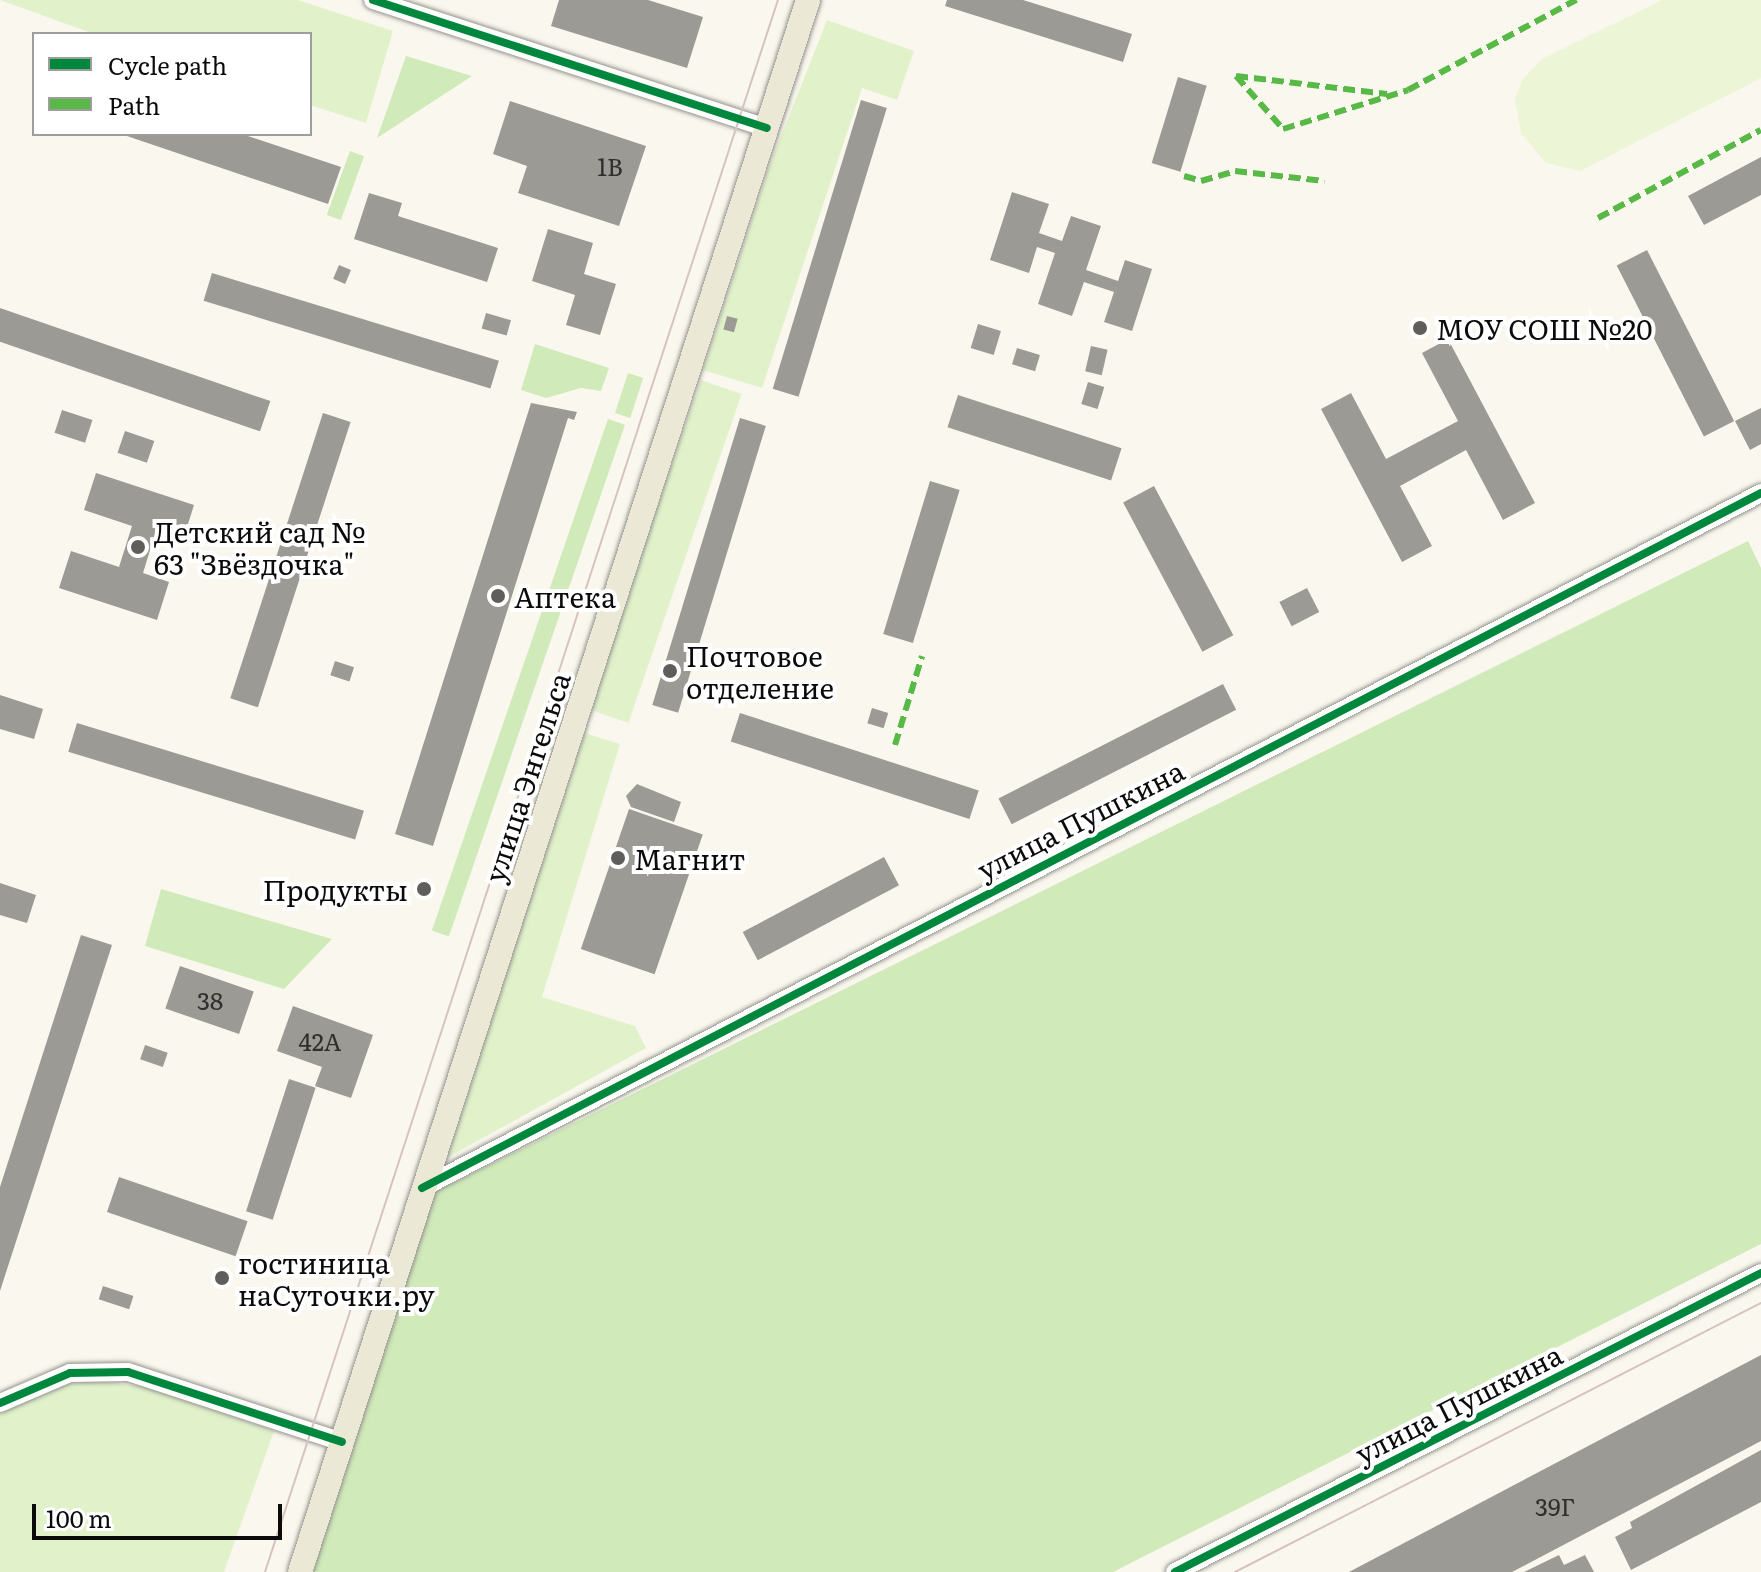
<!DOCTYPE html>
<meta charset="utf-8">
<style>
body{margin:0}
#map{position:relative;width:1761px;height:1572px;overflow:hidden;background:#faf8ee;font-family:Literata,serif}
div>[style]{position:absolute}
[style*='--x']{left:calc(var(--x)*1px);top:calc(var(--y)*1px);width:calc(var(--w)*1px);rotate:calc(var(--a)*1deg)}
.green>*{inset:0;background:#e1f2cb;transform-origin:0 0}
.forest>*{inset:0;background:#d0eab9;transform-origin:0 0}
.pitch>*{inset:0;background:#ecf5d6}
.building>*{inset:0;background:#9c9a94;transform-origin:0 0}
.roads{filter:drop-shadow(0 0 2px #93928d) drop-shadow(0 0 2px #93928d)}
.minor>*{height:18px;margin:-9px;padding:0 9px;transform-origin:9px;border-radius:9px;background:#fefefc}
.major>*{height:24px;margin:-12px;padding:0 12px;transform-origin:12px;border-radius:12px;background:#ece8d6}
.tram>*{height:2px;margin:-1px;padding:0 1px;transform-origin:1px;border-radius:1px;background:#d8c2c1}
.quiet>*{height:6px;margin-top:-3px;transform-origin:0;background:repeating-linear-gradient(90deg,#58b947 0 12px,transparent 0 18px)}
.cycleway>*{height:8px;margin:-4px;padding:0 4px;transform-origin:4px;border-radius:4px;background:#00873e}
.dots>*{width:22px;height:22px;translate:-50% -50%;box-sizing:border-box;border:4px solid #fff;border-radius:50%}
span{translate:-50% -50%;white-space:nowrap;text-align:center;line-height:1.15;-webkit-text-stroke:8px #fff;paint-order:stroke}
.number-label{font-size:24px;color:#2f2f2d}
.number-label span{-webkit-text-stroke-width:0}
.poi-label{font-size:28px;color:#0b0b0b}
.left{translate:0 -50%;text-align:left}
.right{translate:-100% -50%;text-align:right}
.street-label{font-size:28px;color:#0b0b0b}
.legend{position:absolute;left:32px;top:32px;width:280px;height:104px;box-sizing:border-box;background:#fff;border:2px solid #9d9d9d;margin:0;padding:10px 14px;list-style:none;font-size:24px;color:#0b0b0b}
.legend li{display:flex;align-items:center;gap:16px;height:40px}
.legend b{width:40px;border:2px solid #9d9d9d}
.scale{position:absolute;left:32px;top:1504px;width:250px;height:36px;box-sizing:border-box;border:4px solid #0b0b0b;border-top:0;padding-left:10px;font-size:24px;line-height:28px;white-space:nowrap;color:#0b0b0b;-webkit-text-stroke:6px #fff;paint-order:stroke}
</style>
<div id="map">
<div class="green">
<i style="clip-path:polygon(0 0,298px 0,393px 31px,366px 123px,310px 105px,310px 34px,94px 34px)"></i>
<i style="clip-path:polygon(827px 20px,914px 51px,897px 100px,862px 88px,762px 388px,703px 370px,770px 164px)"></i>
<i style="left:701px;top:380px;width:43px;height:348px;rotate:19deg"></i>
<i style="clip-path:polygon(585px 733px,620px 744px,542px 997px,635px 1026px,646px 1048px,443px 1160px)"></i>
<i style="clip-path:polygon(98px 1381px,147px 1387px,274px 1431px,224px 1572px,0 1572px,0 1413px,51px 1386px)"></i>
</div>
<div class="forest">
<i style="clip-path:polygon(406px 56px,472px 76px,377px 138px)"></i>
<i style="left:350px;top:151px;width:15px;height:68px;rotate:20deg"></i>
<i style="clip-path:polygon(535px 344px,609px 368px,601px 391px,581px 388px,546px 398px,521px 390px)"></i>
<i style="left:628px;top:373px;width:16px;height:42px;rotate:18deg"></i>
<i style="left:608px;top:419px;width:18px;height:541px;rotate:19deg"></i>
<i style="clip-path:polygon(1748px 541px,1761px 568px,1761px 1244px,1113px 1572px,313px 1572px,435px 1192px)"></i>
<i style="clip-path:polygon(161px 889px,332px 939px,284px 989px,145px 946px)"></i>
</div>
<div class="pitch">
<i style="clip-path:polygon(1662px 0,1761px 0,1761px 78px,1580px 171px,1546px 163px,1521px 133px,1515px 98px,1523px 79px,1542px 59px)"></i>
</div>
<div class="building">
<i style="clip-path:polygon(559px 0,648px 0,703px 17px,687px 68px,551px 26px)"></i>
<i style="clip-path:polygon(947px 0,1023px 0,1132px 34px,1123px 62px,945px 6px)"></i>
<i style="left:1178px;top:77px;width:30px;height:90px;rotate:17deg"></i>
<i style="left:861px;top:100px;width:27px;height:302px;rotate:17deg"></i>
<i style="clip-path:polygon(510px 101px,646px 146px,619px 226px,518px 193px,527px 166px,493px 154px)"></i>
<i style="clip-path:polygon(121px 134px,242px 134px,341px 167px,328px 204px)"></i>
<i style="clip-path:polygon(1761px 157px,1761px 195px,1704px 225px,1688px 196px)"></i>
<i style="clip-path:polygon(1012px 192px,1049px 204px,1039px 233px,1062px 241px,1071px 216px,1101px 226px,1086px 270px,1118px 281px,1125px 260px,1152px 269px,1132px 331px,1104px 322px,1114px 292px,1084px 282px,1072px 316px,1038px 304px,1055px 253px,1037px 247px,1029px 273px,990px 260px)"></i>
<i style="clip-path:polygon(369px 193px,402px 203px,398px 216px,498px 248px,487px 282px,354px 239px)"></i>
<i style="clip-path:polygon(548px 229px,593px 243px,584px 274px,616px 284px,600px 335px,566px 325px,575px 295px,532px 281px)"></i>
<i style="left:1647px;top:250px;width:192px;height:34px;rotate:63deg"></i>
<i style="left:339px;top:265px;width:13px;height:15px;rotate:23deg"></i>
<i style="left:212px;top:273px;width:300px;height:29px;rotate:17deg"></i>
<i style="left:0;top:308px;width:286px;height:32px;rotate:19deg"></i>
<i style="left:486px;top:313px;width:26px;height:16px;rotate:16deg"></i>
<i style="left:727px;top:316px;width:11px;height:14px;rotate:15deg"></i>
<i style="left:978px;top:324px;width:24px;height:25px;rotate:17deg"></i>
<i style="clip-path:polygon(1448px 339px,1535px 503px,1503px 520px,1466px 450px,1400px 486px,1432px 546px,1402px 562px,1321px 409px,1351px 393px,1386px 459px,1458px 421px,1422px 353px)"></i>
<i style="left:1091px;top:346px;width:17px;height:26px;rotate:13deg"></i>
<i style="left:1017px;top:348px;width:24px;height:17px;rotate:17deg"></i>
<i style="left:1088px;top:382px;width:17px;height:23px;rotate:17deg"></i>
<i style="left:958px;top:395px;width:172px;height:34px;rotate:18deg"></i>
<i style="clip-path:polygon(531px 403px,577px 412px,574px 420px,568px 418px,433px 846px,395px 834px)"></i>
<i style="clip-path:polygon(1761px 408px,1761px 444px,1750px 450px,1735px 421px)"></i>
<i style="left:62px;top:410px;width:32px;height:24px;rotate:18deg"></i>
<i style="left:323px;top:413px;width:29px;height:300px;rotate:18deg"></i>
<i style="left:740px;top:418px;width:27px;height:300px;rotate:17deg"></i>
<i style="left:125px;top:431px;width:31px;height:23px;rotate:19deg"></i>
<i style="clip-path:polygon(96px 473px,194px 505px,182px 543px,155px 534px,143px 573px,169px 582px,157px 620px,59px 588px,71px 551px,119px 567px,132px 526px,84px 510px)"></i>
<i style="left:930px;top:481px;width:31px;height:160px;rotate:17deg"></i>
<i style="left:1154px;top:486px;width:169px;height:35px;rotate:62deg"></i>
<i style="left:1307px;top:588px;width:27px;height:31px;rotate:63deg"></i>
<i style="left:335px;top:661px;width:20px;height:15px;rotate:18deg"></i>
<i style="left:1223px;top:684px;width:29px;height:252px;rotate:63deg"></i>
<i style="clip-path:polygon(0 695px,43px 709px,34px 739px,0 729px)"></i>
<i style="left:872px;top:708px;width:17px;height:16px;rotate:17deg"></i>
<i style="left:740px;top:713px;width:251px;height:30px;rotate:18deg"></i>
<i style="left:77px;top:723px;width:300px;height:30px;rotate:17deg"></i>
<i style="clip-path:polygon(637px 784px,681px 802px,674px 822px,631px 807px,626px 796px)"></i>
<i style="left:629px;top:809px;width:78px;height:148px;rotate:19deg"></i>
<i style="left:884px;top:857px;width:32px;height:160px;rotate:62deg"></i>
<i style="clip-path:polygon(0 883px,36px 895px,27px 923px,0 915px)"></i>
<i style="clip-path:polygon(81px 935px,112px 945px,0 1291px,0 1187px)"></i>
<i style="left:180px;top:966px;width:78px;height:45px;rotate:19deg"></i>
<i style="clip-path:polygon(293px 1006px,373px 1035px,351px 1098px,315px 1086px,322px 1067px,277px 1051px)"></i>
<i style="left:145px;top:1045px;width:24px;height:15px;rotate:19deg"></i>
<i style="left:289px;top:1079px;width:28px;height:139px;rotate:18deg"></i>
<i style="left:119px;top:1177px;width:136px;height:37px;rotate:19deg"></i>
<i style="left:103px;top:1286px;width:32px;height:14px;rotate:18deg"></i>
<i style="clip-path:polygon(1761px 1355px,1761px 1441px,1512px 1572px,1349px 1572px)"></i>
<i style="clip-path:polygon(1761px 1450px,1761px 1502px,1631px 1570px,1615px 1537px,1632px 1528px,1630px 1522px)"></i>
<i style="clip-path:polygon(1559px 1555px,1564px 1565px,1585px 1555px,1594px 1572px,1524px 1572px)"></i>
</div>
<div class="roads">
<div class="minor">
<i style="--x:373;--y:0;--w:414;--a:18"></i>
<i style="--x:422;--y:1188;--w:1509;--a:-27.43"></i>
<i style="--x:0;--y:1403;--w:76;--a:-23.2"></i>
<i style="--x:70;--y:1373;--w:58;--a:-1"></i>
<i style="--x:128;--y:1372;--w:225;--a:18.1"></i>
<i style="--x:1175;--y:1572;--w:658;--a:-27.03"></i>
</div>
<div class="major">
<i style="--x:300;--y:1572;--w:1652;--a:-72.09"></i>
</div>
</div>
<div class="tram">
<i style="--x:265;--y:1572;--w:1654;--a:-71.93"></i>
<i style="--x:1235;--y:1572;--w:591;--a:-27.09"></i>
</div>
<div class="quiet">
<i style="--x:1236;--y:76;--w:71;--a:48.4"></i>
<i style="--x:1283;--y:129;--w:131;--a:-17.3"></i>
<i style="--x:1408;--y:90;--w:191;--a:-28.2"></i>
<i style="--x:1236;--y:76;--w:152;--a:6.8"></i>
<i style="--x:1184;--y:176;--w:18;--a:16"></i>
<i style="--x:1201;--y:181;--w:35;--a:-16"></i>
<i style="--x:1235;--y:171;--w:90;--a:6.4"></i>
<i style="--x:1598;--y:218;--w:185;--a:-28.4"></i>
<i style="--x:895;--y:745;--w:93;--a:-73.1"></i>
</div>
<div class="cycleway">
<i style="--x:373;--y:0;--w:414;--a:18"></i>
<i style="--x:422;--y:1188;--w:1509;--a:-27.43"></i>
<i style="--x:0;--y:1403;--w:76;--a:-23.2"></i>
<i style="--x:70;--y:1373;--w:58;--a:-1"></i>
<i style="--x:128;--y:1372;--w:225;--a:18.1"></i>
<i style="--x:1175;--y:1572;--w:658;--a:-27.03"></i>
</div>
<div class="dots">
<i style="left:1420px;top:328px;background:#5f5e5a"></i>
<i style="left:138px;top:547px;background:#5f5e5a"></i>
<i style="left:498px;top:596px;background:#5f5e5a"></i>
<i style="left:670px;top:671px;background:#5f5e5a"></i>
<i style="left:618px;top:858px;background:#5f5e5a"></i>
<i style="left:424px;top:889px;background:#5f5e5a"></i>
<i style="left:222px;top:1278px;background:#5f5e5a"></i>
</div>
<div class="number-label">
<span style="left:610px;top:166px">1В</span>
<span style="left:210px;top:1000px">38</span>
<span style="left:320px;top:1041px">42А</span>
<span style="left:1555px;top:1506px">39Г</span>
</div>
<div class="poi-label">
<span class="left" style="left:1436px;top:328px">МОУ СОШ №20</span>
<span class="left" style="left:154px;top:547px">Детский сад №<br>63 "Звёздочка"</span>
<span class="left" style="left:514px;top:596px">Аптека</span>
<span class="left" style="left:686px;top:671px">Почтовое<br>отделение</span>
<span class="left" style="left:634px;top:858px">Магнит</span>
<span class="right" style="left:408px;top:889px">Продукты</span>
<span class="left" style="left:238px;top:1278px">гостиница<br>наСуточки.ру</span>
</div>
<div class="street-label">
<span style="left:526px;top:777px;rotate:-72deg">улица Энгельса</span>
<span style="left:1080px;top:819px;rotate:-27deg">улица Пушкина</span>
<span style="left:1458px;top:1403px;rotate:-27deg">улица Пушкина</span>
</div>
<ul class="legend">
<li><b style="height:10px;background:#00873e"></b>Cycle path</li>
<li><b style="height:10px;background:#58b947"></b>Path</li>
</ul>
<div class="scale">100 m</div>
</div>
